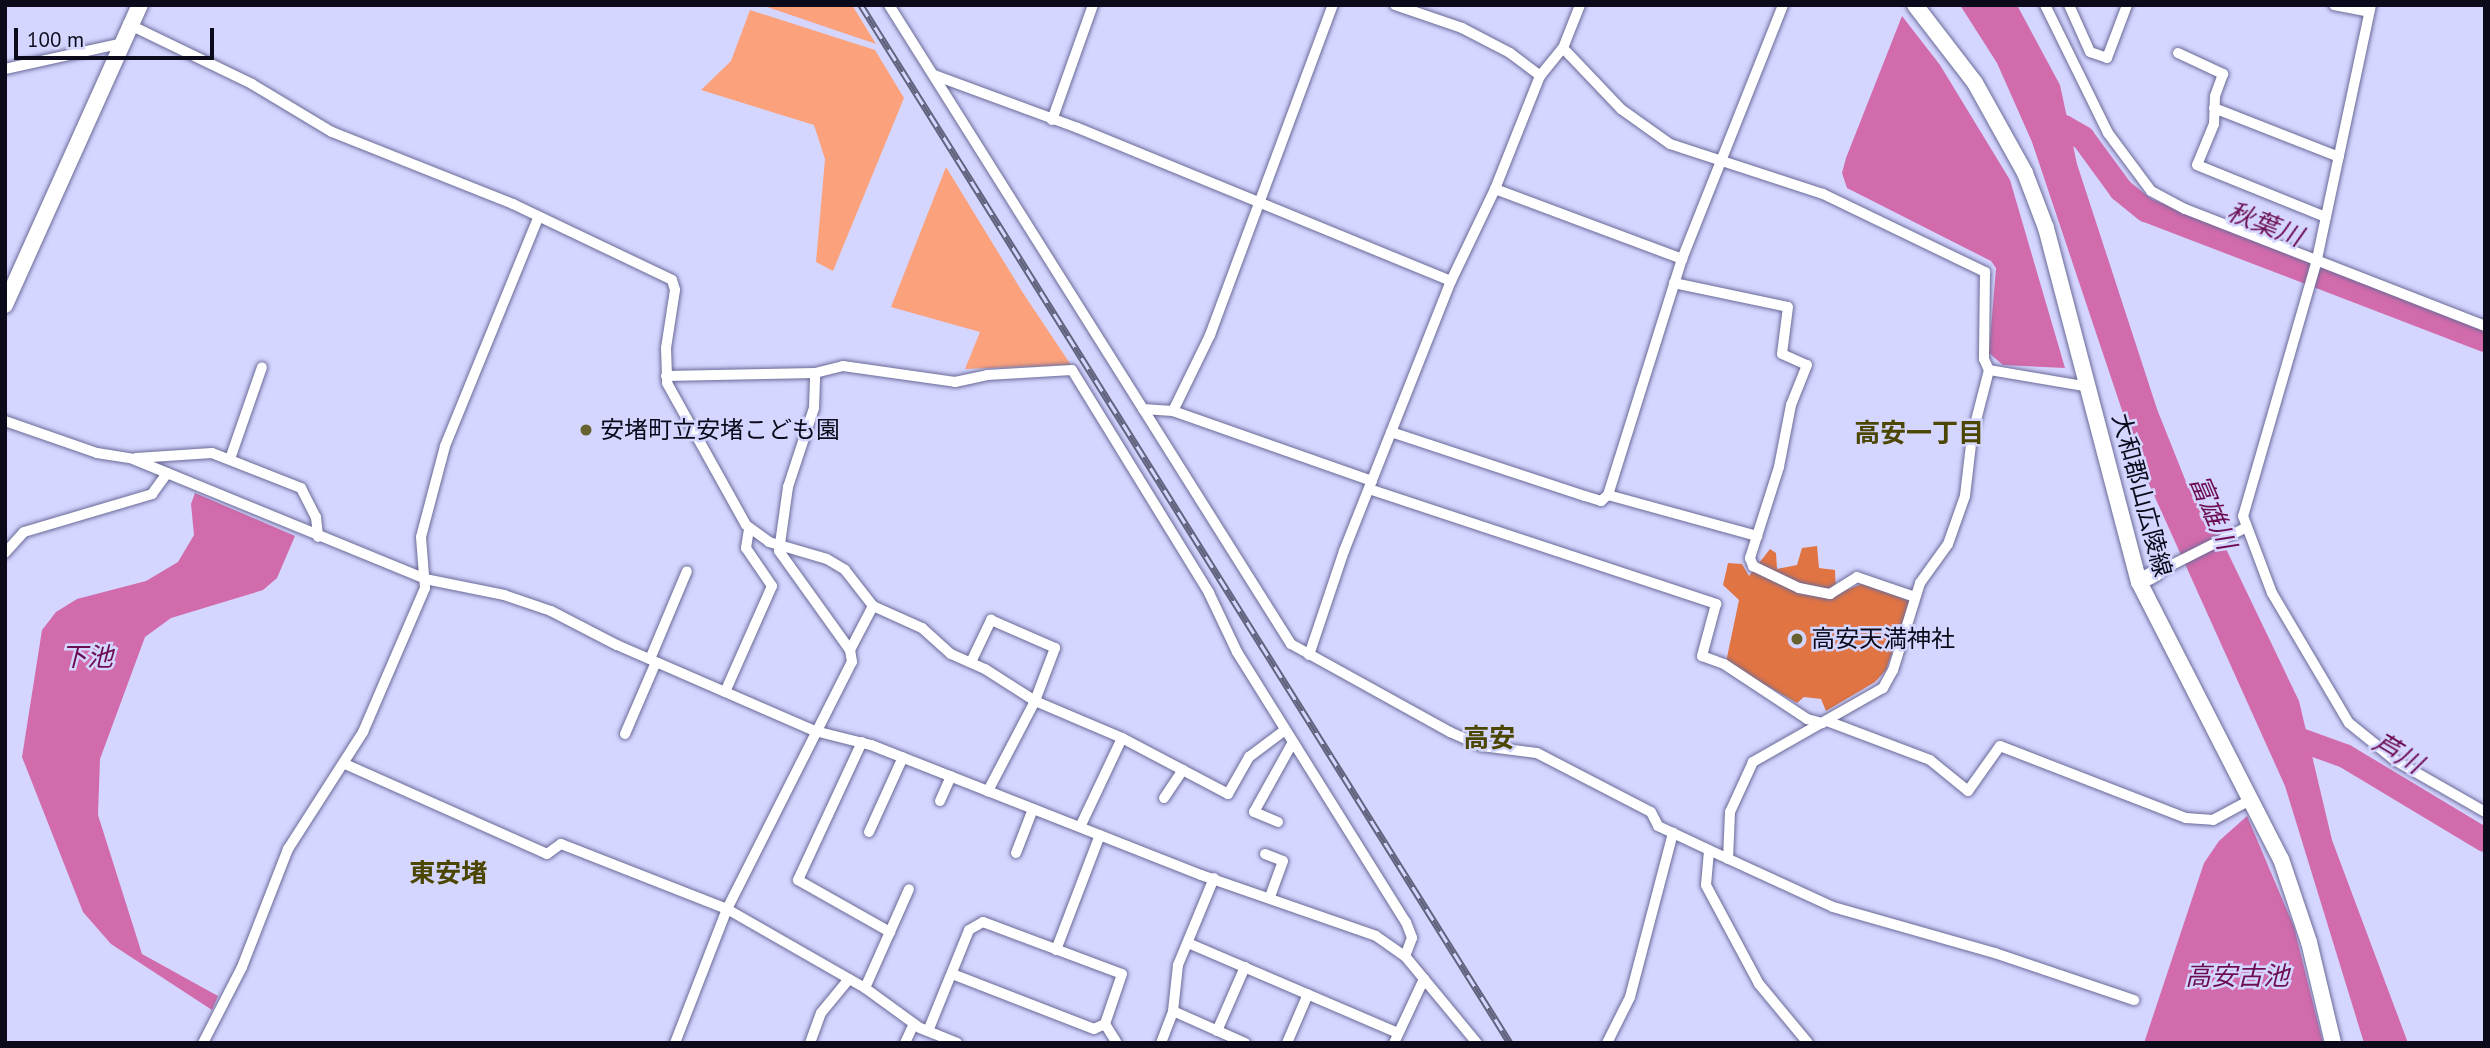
<!DOCTYPE html>
<meta charset="utf-8">
<style>
body{margin:0}
#map{position:relative;width:2490px;height:1048px;overflow:hidden;background:#d4d6ff;font-family:"PT Sans","Noto Sans JP",sans-serif}
div>[style]{position:absolute}
[style*='--x']{left:calc(var(--x)*1px);top:calc(var(--y)*1px);width:calc(var(--w)*1px);rotate:calc(var(--a)*1deg)}
.green>*{inset:0;background:#fba27c}
.forest>*{inset:0;background:#e17443}
.water>*{inset:0;background:#d26bab}
.river>*{height:24px;margin:-12px;padding:0 12px;transform-origin:12px;border-radius:12px;background:#d26bab}
.roads{filter:drop-shadow(0 0 2px #6a6a98) drop-shadow(0 0 2px #6a6a98)}
.street>*{height:10px;margin:-5px;padding:0 5px;transform-origin:5px;border-radius:5px;background:#fff}
.secondary>*{height:16px;margin:-8px;padding:0 8px;transform-origin:8px;border-radius:8px;background:#fff}
.rail>*{height:7px;margin-top:-3.5px;transform-origin:0;background:repeating-linear-gradient(90deg,#d4d6ff 0 13px,#62637e 0 26px);box-sizing:border-box;border-block:2px solid #62637e}
.dots>*{width:19px;height:19px;translate:-50% -50%;box-sizing:border-box;border:4px solid #d4d6ff;border-radius:50%}
span{translate:-50% -50%;white-space:nowrap;text-align:center;line-height:1.15;-webkit-text-stroke:5px #d4d6ff;paint-order:stroke}
.poi-label{font-size:24px;color:#0b0a1b}
.left{translate:0 -50%;text-align:left}
.street-label{font-size:24px;color:#0b0a1b}
.water-label{font-size:26px;color:#6c0d51;font-style:italic}
.neighbourhood-label{font-size:26px;color:#4c4603;font-weight:700}
.frame{position:absolute;inset:0;border:7px solid #0b0a1b;pointer-events:none}
.scale{position:absolute;left:14px;top:28px;width:200px;height:32px;box-sizing:border-box;border:4px solid #0b0a1b;border-top:0;padding-left:9px;font-size:21px;line-height:24px;white-space:nowrap;color:#0b0a1b;-webkit-text-stroke:5px #d4d6ff;paint-order:stroke}
</style>
<div id="map">
<div class="green">
<i style="clip-path:polygon(761px 5px,852px 5px,876px 44px)"></i>
<i style="clip-path:polygon(750px 10px,875px 50px,904px 98px,833px 271px,816px 262px,825px 159px,814px 125px,701px 90px,731px 61px)"></i>
<i style="clip-path:polygon(946px 167px,1023px 293px,1071px 365px,965px 369px,980px 332px,891px 307px)"></i>
</div>
<div class="forest">
<i style="clip-path:polygon(1817px 546px,1819px 568px,1835px 570px,1836px 594px,1862px 584px,1910px 601px,1886px 670px,1875px 682px,1826px 711px,1821px 699px,1804px 697px,1797px 703px,1726px 662px,1739px 600px,1723px 585px,1728px 563px,1742px 564px,1749px 576px,1770px 549px,1776px 553px,1777px 569px,1797px 565px,1802px 548px)"></i>
</div>
<div class="water">
<i style="clip-path:polygon(1960px 5px,2017px 5px,2060px 85px,2077px 164px,2157px 409px,2188px 487px,2204px 503px,2299px 701px,2332px 840px,2408px 1043px,2364px 1043px,2285px 786px,2140px 464px,2032px 142px,1997px 63px)"></i>
<i style="clip-path:polygon(1902px 16px,1940px 65px,2010px 180px,2065px 368px,2003px 365px,1989px 353px,1996px 268px,1991px 261px,1847px 188px,1842px 173px,1846px 158px)"></i>
<i style="clip-path:polygon(195px 493px,295px 536px,277px 578px,263px 590px,171px 618px,145px 637px,100px 759px,98px 815px,142px 954px,218px 996px,212px 1010px,111px 944px,83px 912px,22px 757px,42px 630px,56px 612px,77px 599px,146px 581px,178px 562px,194px 535px,191px 504px)"></i>
<i style="clip-path:polygon(2247px 816px,2294px 927px,2323px 1043px,2144px 1043px,2204px 863px,2219px 841px)"></i>
</div>
<div class="river">
<i style="--x:2052;--y:128;--w:12;--a:-5"></i>
<i style="--x:2064;--y:127;--w:22;--a:30"></i>
<i style="--x:2083;--y:138;--w:64;--a:53.8"></i>
<i style="--x:2121;--y:190;--w:32;--a:39"></i>
<i style="--x:2146;--y:210;--w:363;--a:21"></i>
<i style="--x:2278;--y:732;--w:71;--a:19.7"></i>
<i style="--x:2345;--y:756;--w:163;--a:31"></i>
</div>
<div class="roads">
<div class="street">
<i style="--x:889;--y:5;--w:755;--a:57.83"></i>
<i style="--x:1291;--y:644;--w:182;--a:29"></i>
<i style="--x:1450;--y:732;--w:35;--a:24"></i>
<i style="--x:1482;--y:746;--w:55;--a:7.3"></i>
<i style="--x:1537;--y:753;--w:128;--a:27.4"></i>
<i style="--x:1651;--y:812;--w:16;--a:63"></i>
<i style="--x:1658;--y:826;--w:56;--a:25.2"></i>
<i style="--x:1395;--y:5;--w:71;--a:18.9"></i>
<i style="--x:1462;--y:28;--w:54;--a:27.5"></i>
<i style="--x:1510;--y:53;--w:38;--a:37"></i>
<i style="--x:2045;--y:5;--w:143;--a:63.8"></i>
<i style="--x:2108;--y:133;--w:72;--a:53.4"></i>
<i style="--x:2151;--y:191;--w:38;--a:28"></i>
<i style="--x:2185;--y:209;--w:322;--a:21.3"></i>
<i style="--x:2069;--y:5;--w:51;--a:65.9"></i>
<i style="--x:2090;--y:52;--w:18;--a:19"></i>
<i style="--x:2107;--y:58;--w:57;--a:-69.3"></i>
<i style="--x:2334;--y:5;--w:36;--a:11"></i>
<i style="--x:2371;--y:5;--w:261;--a:102"></i>
<i style="--x:2317;--y:260;--w:266;--a:106.1"></i>
<i style="--x:2243;--y:516;--w:82;--a:69.4"></i>
<i style="--x:2272;--y:593;--w:151;--a:59.4"></i>
<i style="--x:2349;--y:723;--w:60;--a:39"></i>
<i style="--x:2396;--y:761;--w:103;--a:29.8"></i>
<i style="--x:128;--y:24;--w:138;--a:25.8"></i>
<i style="--x:252;--y:84;--w:93;--a:31"></i>
<i style="--x:332;--y:132;--w:195;--a:21.7"></i>
<i style="--x:513;--y:204;--w:176;--a:25.5"></i>
<i style="--x:672;--y:280;--w:10;--a:73"></i>
<i style="--x:675;--y:290;--w:59;--a:98.8"></i>
<i style="--x:666;--y:348;--w:35;--a:88"></i>
<i style="--x:667;--y:383;--w:162;--a:60.9"></i>
<i style="--x:746;--y:525;--w:29;--a:36"></i>
<i style="--x:769;--y:542;--w:60;--a:16.3"></i>
<i style="--x:827;--y:559;--w:21;--a:31"></i>
<i style="--x:845;--y:570;--w:46;--a:52.1"></i>
<i style="--x:873;--y:606;--w:54;--a:24.2"></i>
<i style="--x:922;--y:628;--w:39;--a:42"></i>
<i style="--x:951;--y:654;--w:37;--a:24"></i>
<i style="--x:985;--y:669;--w:59;--a:32.6"></i>
<i style="--x:1035;--y:701;--w:95;--a:23"></i>
<i style="--x:1122;--y:738;--w:120;--a:27.8"></i>
<i style="--x:1228;--y:794;--w:43;--a:-60.4"></i>
<i style="--x:1249;--y:757;--w:45;--a:-36.9"></i>
<i style="--x:1563;--y:48;--w:84;--a:46.4"></i>
<i style="--x:1621;--y:109;--w:60;--a:35.5"></i>
<i style="--x:1670;--y:144;--w:161;--a:18.1"></i>
<i style="--x:1823;--y:194;--w:180;--a:25.7"></i>
<i style="--x:1985;--y:272;--w:87;--a:90.7"></i>
<i style="--x:1984;--y:359;--w:12;--a:66"></i>
<i style="--x:1989;--y:370;--w:68;--a:104.4"></i>
<i style="--x:1972;--y:436;--w:60;--a:96.7"></i>
<i style="--x:1965;--y:496;--w:51;--a:109.5"></i>
<i style="--x:1948;--y:544;--w:48;--a:125.7"></i>
<i style="--x:1920;--y:583;--w:91;--a:107.2"></i>
<i style="--x:1893;--y:670;--w:21;--a:119"></i>
<i style="--x:1883;--y:688;--w:150;--a:150.4"></i>
<i style="--x:1753;--y:762;--w:55;--a:114.7"></i>
<i style="--x:1730;--y:812;--w:47;--a:92.4"></i>
<i style="--x:2178;--y:53;--w:50;--a:25"></i>
<i style="--x:2223;--y:74;--w:23;--a:110"></i>
<i style="--x:2215;--y:96;--w:28;--a:92"></i>
<i style="--x:2214;--y:124;--w:44;--a:112.5"></i>
<i style="--x:2197;--y:165;--w:139;--a:22"></i>
<i style="--x:5;--y:69;--w:117;--a:-12.4"></i>
<i style="--x:934;--y:75;--w:153;--a:20.2"></i>
<i style="--x:1078;--y:128;--w:403;--a:22.3"></i>
<i style="--x:2214;--y:108;--w:134;--a:21.4"></i>
<i style="--x:1052;--y:120;--w:122;--a:-70.4"></i>
<i style="--x:1495;--y:189;--w:200;--a:20.5"></i>
<i style="--x:1674;--y:283;--w:116;--a:11.9"></i>
<i style="--x:1788;--y:307;--w:47;--a:97.3"></i>
<i style="--x:1782;--y:354;--w:27;--a:24"></i>
<i style="--x:1807;--y:365;--w:43;--a:111.8"></i>
<i style="--x:1791;--y:405;--w:63;--a:101"></i>
<i style="--x:1779;--y:467;--w:96;--a:107.7"></i>
<i style="--x:1750;--y:558;--w:9;--a:69"></i>
<i style="--x:1753;--y:566;--w:51;--a:25.6"></i>
<i style="--x:1799;--y:588;--w:32;--a:11"></i>
<i style="--x:1830;--y:594;--w:32;--a:-32"></i>
<i style="--x:1857;--y:577;--w:61;--a:19"></i>
<i style="--x:1989;--y:370;--w:102;--a:9.6"></i>
<i style="--x:666;--y:376;--w:149;--a:-1.2"></i>
<i style="--x:815;--y:373;--w:29;--a:-14"></i>
<i style="--x:843;--y:366;--w:113;--a:8.1"></i>
<i style="--x:955;--y:382;--w:33;--a:-12"></i>
<i style="--x:987;--y:375;--w:85;--a:-3.4"></i>
<i style="--x:1072;--y:370;--w:262;--a:58.4"></i>
<i style="--x:1209;--y:593;--w:65;--a:64.6"></i>
<i style="--x:1237;--y:652;--w:319;--a:58"></i>
<i style="--x:1406;--y:922;--w:17;--a:69"></i>
<i style="--x:1412;--y:938;--w:19;--a:111"></i>
<i style="--x:1143;--y:409;--w:30;--a:4"></i>
<i style="--x:1173;--y:411;--w:211;--a:19.4"></i>
<i style="--x:1173;--y:411;--w:85;--a:-64"></i>
<i style="--x:1210;--y:335;--w:352;--a:-69.6"></i>
<i style="--x:5;--y:421;--w:97;--a:19.2"></i>
<i style="--x:97;--y:453;--w:36;--a:9"></i>
<i style="--x:133;--y:459;--w:316;--a:22.3"></i>
<i style="--x:425;--y:579;--w:81;--a:11.4"></i>
<i style="--x:504;--y:595;--w:50;--a:18.8"></i>
<i style="--x:551;--y:611;--w:74;--a:27.3"></i>
<i style="--x:617;--y:645;--w:216;--a:23.5"></i>
<i style="--x:815;--y:731;--w:58;--a:14"></i>
<i style="--x:871;--y:745;--w:355;--a:21.5"></i>
<i style="--x:1201;--y:875;--w:185;--a:19.2"></i>
<i style="--x:1376;--y:936;--w:35;--a:35"></i>
<i style="--x:1405;--y:956;--w:113;--a:50.4"></i>
<i style="--x:1391;--y:432;--w:204;--a:18.3"></i>
<i style="--x:1585;--y:496;--w:17;--a:17"></i>
<i style="--x:1601;--y:501;--w:9;--a:-41"></i>
<i style="--x:1608;--y:495;--w:247;--a:-72.6"></i>
<i style="--x:1682;--y:259;--w:273;--a:-68.3"></i>
<i style="--x:136;--y:458;--w:76;--a:-3.8"></i>
<i style="--x:212;--y:453;--w:96;--a:21.5"></i>
<i style="--x:301;--y:488;--w:33;--a:63"></i>
<i style="--x:316;--y:517;--w:20;--a:84"></i>
<i style="--x:230;--y:459;--w:97;--a:-70.8"></i>
<i style="--x:1369;--y:489;--w:366;--a:18.3"></i>
<i style="--x:1716;--y:604;--w:54;--a:105.1"></i>
<i style="--x:1702;--y:656;--w:23;--a:20"></i>
<i style="--x:1724;--y:664;--w:100;--a:33.5"></i>
<i style="--x:1807;--y:719;--w:16;--a:15"></i>
<i style="--x:1608;--y:495;--w:155;--a:15.4"></i>
<i style="--x:5;--y:553;--w:28;--a:-48"></i>
<i style="--x:24;--y:532;--w:134;--a:-16.5"></i>
<i style="--x:152;--y:494;--w:26;--a:-54"></i>
<i style="--x:2156;--y:573;--w:100;--a:-26.8"></i>
<i style="--x:850;--y:650;--w:50;--a:-62.4"></i>
<i style="--x:1309;--y:655;--w:110;--a:-71.4"></i>
<i style="--x:1344;--y:551;--w:290;--a:-68.4"></i>
<i style="--x:1451;--y:281;--w:102;--a:-64.4"></i>
<i style="--x:1495;--y:189;--w:122;--a:-68.3"></i>
<i style="--x:1540;--y:76;--w:36;--a:-51"></i>
<i style="--x:1563;--y:48;--w:46;--a:-68.4"></i>
<i style="--x:650;--y:659;--w:95;--a:-67.2"></i>
<i style="--x:971;--y:662;--w:47;--a:-64.5"></i>
<i style="--x:991;--y:620;--w:70;--a:23.6"></i>
<i style="--x:1055;--y:648;--w:57;--a:110.7"></i>
<i style="--x:1035;--y:701;--w:102;--a:117.6"></i>
<i style="--x:725;--y:692;--w:116;--a:-66.1"></i>
<i style="--x:772;--y:586;--w:46;--a:-124.4"></i>
<i style="--x:746;--y:548;--w:20;--a:-81"></i>
<i style="--x:1827;--y:721;--w:110;--a:20.7"></i>
<i style="--x:1930;--y:760;--w:49;--a:39.2"></i>
<i style="--x:1968;--y:791;--w:55;--a:-54.6"></i>
<i style="--x:2000;--y:746;--w:199;--a:21.2"></i>
<i style="--x:2186;--y:818;--w:27;--a:4"></i>
<i style="--x:2213;--y:820;--w:44;--a:-28.3"></i>
<i style="--x:625;--y:734;--w:78;--a:-66.7"></i>
<i style="--x:862;--y:742;--w:152;--a:114.9"></i>
<i style="--x:798;--y:880;--w:106;--a:29.5"></i>
<i style="--x:345;--y:764;--w:221;--a:24"></i>
<i style="--x:547;--y:854;--w:17;--a:-36"></i>
<i style="--x:561;--y:844;--w:178;--a:21.4"></i>
<i style="--x:727;--y:909;--w:159;--a:29.8"></i>
<i style="--x:865;--y:988;--w:68;--a:36"></i>
<i style="--x:920;--y:1028;--w:40;--a:22"></i>
<i style="--x:1164;--y:798;--w:34;--a:-56"></i>
<i style="--x:940;--y:801;--w:27;--a:-66"></i>
<i style="--x:1278;--y:822;--w:26;--a:-157"></i>
<i style="--x:1254;--y:812;--w:80;--a:-60.9"></i>
<i style="--x:1080;--y:827;--w:98;--a:-64.7"></i>
<i style="--x:869;--y:832;--w:82;--a:-65.6"></i>
<i style="--x:1016;--y:853;--w:47;--a:-68.9"></i>
<i style="--x:1265;--y:854;--w:19;--a:21"></i>
<i style="--x:1283;--y:861;--w:37;--a:110"></i>
<i style="--x:1188;--y:943;--w:228;--a:23.2"></i>
<i style="--x:1056;--y:950;--w:123;--a:-69.1"></i>
<i style="--x:865;--y:988;--w:108;--a:-66"></i>
<i style="--x:1173;--y:1011;--w:79;--a:24"></i>
<i style="--x:1105;--y:1024;--w:22;--a:58"></i>
<i style="--x:928;--y:1031;--w:109;--a:-67.9"></i>
<i style="--x:969;--y:930;--w:16;--a:-30"></i>
<i style="--x:983;--y:922;--w:148;--a:20.5"></i>
<i style="--x:1122;--y:974;--w:53;--a:108.8"></i>
<i style="--x:1105;--y:1024;--w:12;--a:156"></i>
<i style="--x:1094;--y:1029;--w:152;--a:-158.8"></i>
<i style="--x:1217;--y:1031;--w:70;--a:-66.4"></i>
<i style="--x:203;--y:1043;--w:85;--a:-62.8"></i>
<i style="--x:242;--y:967;--w:127;--a:-68.7"></i>
<i style="--x:288;--y:849;--w:139;--a:-57.3"></i>
<i style="--x:363;--y:732;--w:157;--a:-66.7"></i>
<i style="--x:425;--y:588;--w:51;--a:-94.5"></i>
<i style="--x:421;--y:537;--w:94;--a:-75.2"></i>
<i style="--x:445;--y:446;--w:246;--a:-67.8"></i>
<i style="--x:675;--y:1043;--w:144;--a:-68.8"></i>
<i style="--x:727;--y:909;--w:277;--a:-63.2"></i>
<i style="--x:852;--y:662;--w:12;--a:-99"></i>
<i style="--x:850;--y:650;--w:122;--a:-125.6"></i>
<i style="--x:779;--y:551;--w:65;--a:-82"></i>
<i style="--x:788;--y:487;--w:83;--a:-71.8"></i>
<i style="--x:814;--y:408;--w:35;--a:-88"></i>
<i style="--x:810;--y:1043;--w:32;--a:-70"></i>
<i style="--x:821;--y:1013;--w:44;--a:-50.5"></i>
<i style="--x:905;--y:1043;--w:21;--a:-65"></i>
<i style="--x:1161;--y:1043;--w:34;--a:-69"></i>
<i style="--x:1173;--y:1011;--w:46;--a:-83.8"></i>
<i style="--x:1178;--y:965;--w:94;--a:-67.5"></i>
<i style="--x:1287;--y:1043;--w:53;--a:-66.8"></i>
<i style="--x:1394;--y:1043;--w:71;--a:-64.9"></i>
<i style="--x:1607;--y:1043;--w:51;--a:-63.4"></i>
<i style="--x:1630;--y:997;--w:170;--a:-75.3"></i>
<i style="--x:1808;--y:1043;--w:77;--a:-129.7"></i>
<i style="--x:1759;--y:984;--w:112;--a:-118.2"></i>
<i style="--x:1706;--y:885;--w:35;--a:-85"></i>
<i style="--x:1709;--y:850;--w:136;--a:24.7"></i>
<i style="--x:1833;--y:907;--w:168;--a:15.9"></i>
<i style="--x:1995;--y:953;--w:147;--a:18.7"></i>
</div>
<div class="secondary">
<i style="--x:1915;--y:5;--w:98;--a:52.4"></i>
<i style="--x:1975;--y:83;--w:103;--a:60.9"></i>
<i style="--x:2025;--y:173;--w:59;--a:69.1"></i>
<i style="--x:2046;--y:228;--w:366;--a:75.3"></i>
<i style="--x:2139;--y:582;--w:311;--a:62.9"></i>
<i style="--x:2281;--y:859;--w:88;--a:71.4"></i>
<i style="--x:2309;--y:942;--w:104;--a:76.6"></i>
<i style="--x:5;--y:305;--w:329;--a:-65.8"></i>
<i style="--x:2139;--y:582;--w:19;--a:-28"></i>
</div>
</div>
<div class="rail">
<i style="--x:861;--y:5;--w:1224;--a:57.98"></i>
</div>
<div class="dots">
<i style="left:586px;top:430px;background:#66612e"></i>
<i style="left:1797px;top:639px;background:#66612e"></i>
</div>
<div class="poi-label">
<span class="left" style="left:600px;top:430px">安堵町立安堵こども園</span>
<span class="left" style="left:1811px;top:639px">高安天満神社</span>
</div>
<div class="street-label">
<span style="left:2142px;top:495px;rotate:75deg">大和郡山広陵線</span>
</div>
<div class="water-label">
<span style="left:2265px;top:224px;rotate:21deg">秋葉川</span>
<span style="left:2213px;top:512px;rotate:67deg">富雄川</span>
<span style="left:87px;top:657px">下池</span>
<span style="left:2398px;top:753px;rotate:31deg">芦川</span>
<span style="left:2237px;top:976px">高安古池</span>
</div>
<div class="neighbourhood-label">
<span style="left:1919px;top:433px">高安一丁目</span>
<span style="left:1489px;top:738px">高安</span>
<span style="left:448px;top:873px">東安堵</span>
</div>
<div class="frame"></div>
<div class="scale">100 m</div>
</div>
